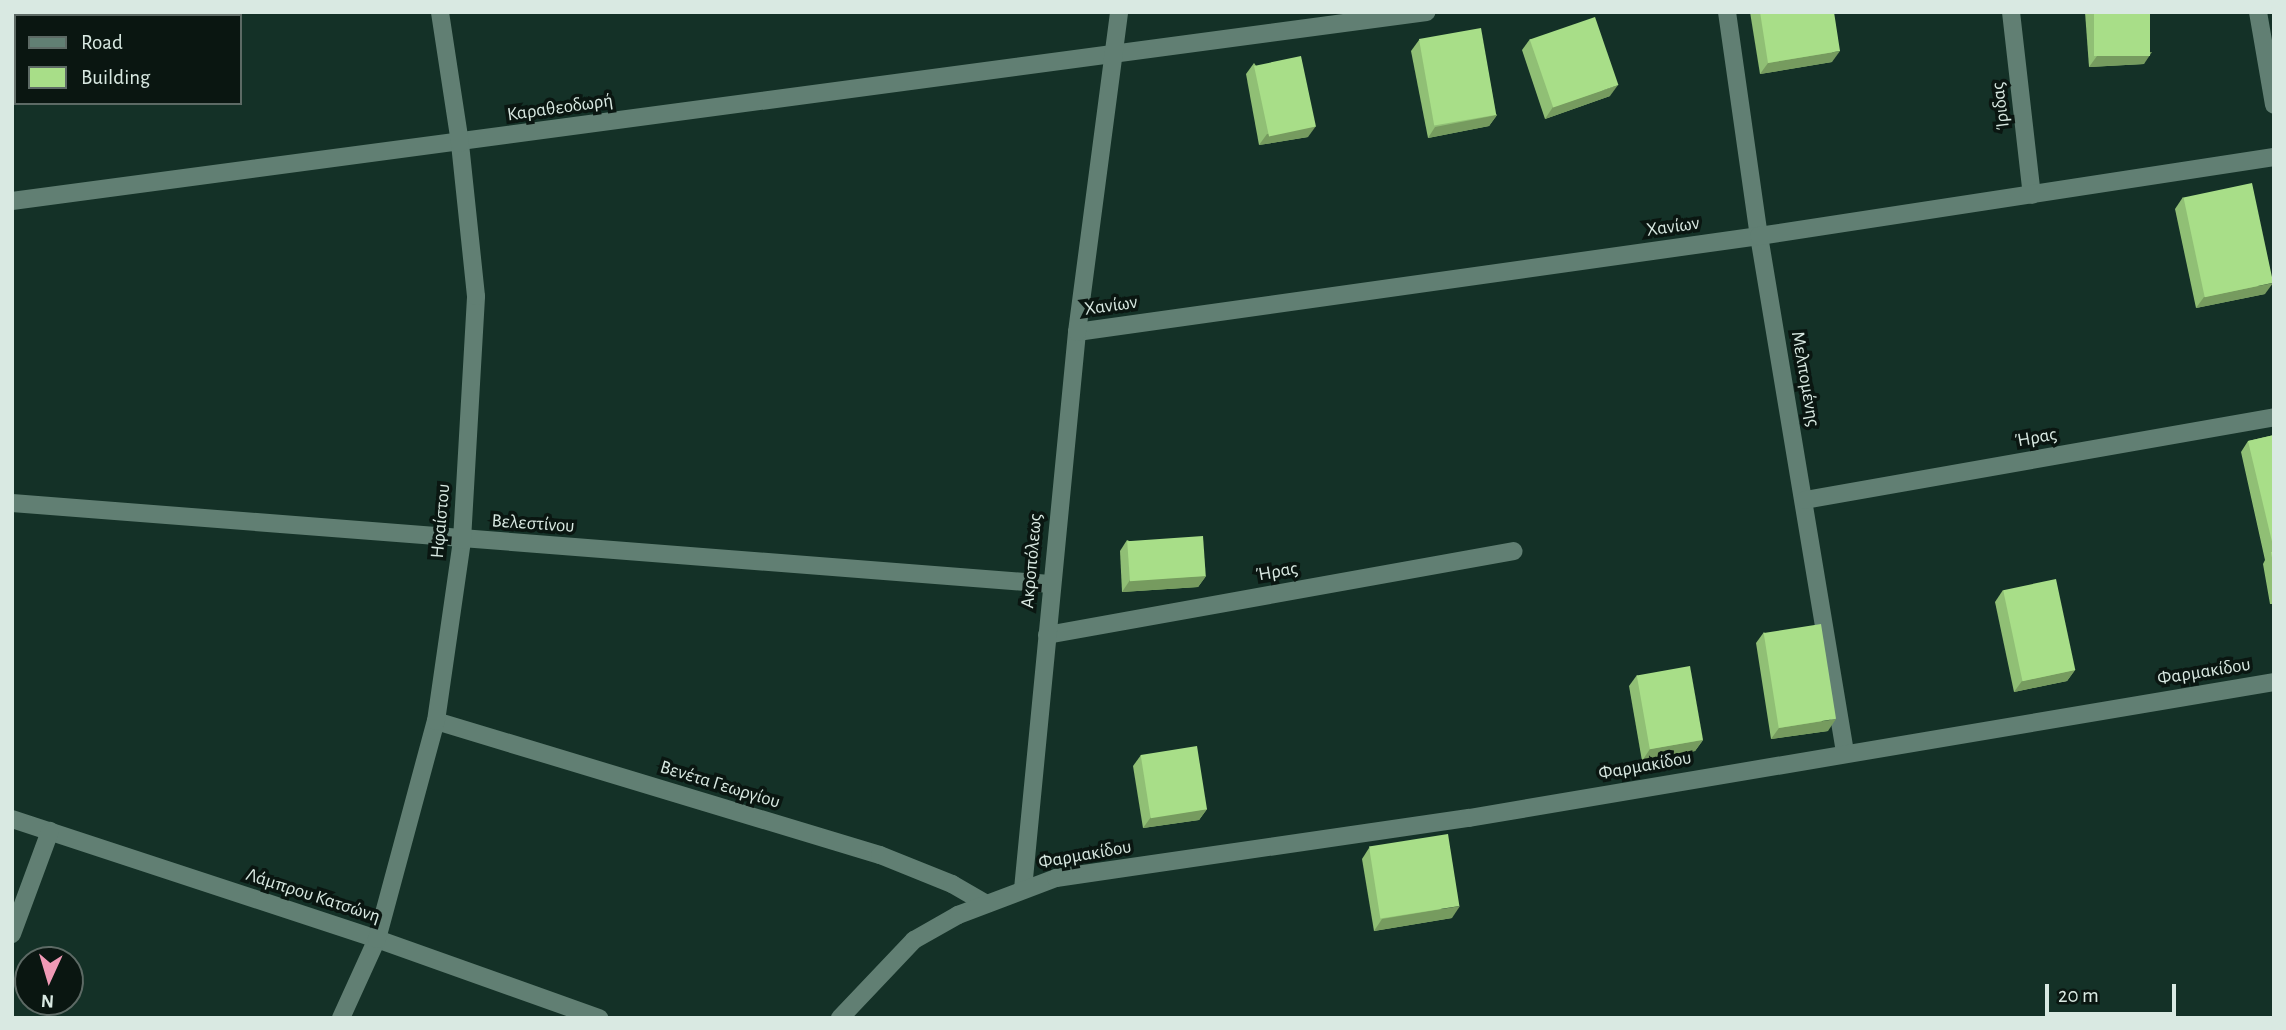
<!DOCTYPE html>
<meta charset="utf-8">
<style>
body{margin:0}
#map{position:relative;width:2286px;height:1030px;overflow:hidden;background:#143127;font-family:"Alegreya Sans",sans-serif}
div>[style]{position:absolute}
[style*='--x']{left:calc(var(--x)*1px);top:calc(var(--y)*1px);width:calc(var(--w)*1px);rotate:calc(var(--a)*1deg)}
.street>*{height:18px;margin:-9px;padding:0 9px;transform-origin:9px;border-radius:9px;background:#617f73}
.wall>*{inset:0;background:#90bf75}
.shaded-wall>*{inset:0;background:#769b5f}
.building>*{inset:0;background:#a8de88;transform-origin:0 0}
span{translate:-50% -50%;white-space:nowrap;text-align:center;line-height:1.15;-webkit-text-stroke:7px #0a1611;paint-order:stroke}
.street-label{font-size:19px;color:#d9e9e2}
.frame{position:absolute;inset:0;border:14px solid #d9e9e2;pointer-events:none}
.legend{position:absolute;left:14px;top:14px;width:228px;height:91px;box-sizing:border-box;background:#0a1611;border:2px solid #5d6a65;margin:0;padding:9px 12px;list-style:none;font-size:21px;color:#d9e9e2}
.legend li{display:flex;align-items:center;gap:14px;height:35px}
.legend b{width:35px;border:2px solid #5d6a65}
.north{position:absolute;left:14px;top:946px;width:70px;height:70px;box-sizing:border-box;background:#0a1611;border:2px solid #5d6a65;border-radius:50%;rotate:184deg;font-size:19px;font-weight:700;line-height:28px;text-align:center;color:#d9e9e2}
.north::after{content:'';display:block;margin:auto;width:24px;height:32px;background:#f09ab6;clip-path:polygon(50% 0,100% 100%,50% 72%,0 100%)}
.scale{position:absolute;left:2045px;top:984px;width:131px;height:32px;box-sizing:border-box;border:4px solid #d9e9e2;border-top:0;padding-left:9px;font-size:21px;line-height:24px;white-space:nowrap;color:#d9e9e2;-webkit-text-stroke:5px #0a1611;paint-order:stroke}
</style>
<div id="map">
<div class="street">
<i style="--x:1727;--y:12;--w:226;--a:81.9"></i>
<i style="--x:1759;--y:236;--w:523;--a:80.54"></i>
<i style="--x:2011;--y:12;--w:184;--a:83.5"></i>
<i style="--x:2258;--y:12;--w:94;--a:80.2"></i>
<i style="--x:12;--y:201;--w:1427;--a:-7.61"></i>
<i style="--x:1077;--y:332;--w:689;--a:-8.01"></i>
<i style="--x:1759;--y:236;--w:521;--a:-8.72"></i>
<i style="--x:1805;--y:500;--w:476;--a:-10"></i>
<i style="--x:12;--y:503;--w:1041;--a:4.46"></i>
<i style="--x:1047;--y:635;--w:474;--a:-10.2"></i>
<i style="--x:436;--y:721;--w:464;--a:16.8"></i>
<i style="--x:880;--y:855;--w:78;--a:21.9"></i>
<i style="--x:952;--y:884;--w:39;--a:30"></i>
<i style="--x:12;--y:819;--w:384;--a:18.2"></i>
<i style="--x:377;--y:939;--w:236;--a:19.6"></i>
<i style="--x:1023;--y:889;--w:560;--a:-84.46"></i>
<i style="--x:1077;--y:332;--w:323;--a:-82.5"></i>
<i style="--x:12;--y:934;--w:110;--a:-69.7"></i>
<i style="--x:341;--y:1018;--w:87;--a:-65.5"></i>
<i style="--x:377;--y:939;--w:226;--a:-74.9"></i>
<i style="--x:436;--y:721;--w:183;--a:-81.8"></i>
<i style="--x:462;--y:540;--w:244;--a:-86.7"></i>
<i style="--x:476;--y:296;--w:154;--a:-96"></i>
<i style="--x:460;--y:143;--w:133;--a:-98.7"></i>
<i style="--x:840;--y:1018;--w:108;--a:-46.5"></i>
<i style="--x:914;--y:940;--w:51;--a:-29.6"></i>
<i style="--x:958;--y:915;--w:105;--a:-20.7"></i>
<i style="--x:1056;--y:878;--w:417;--a:-8.3"></i>
<i style="--x:1469;--y:818;--w:816;--a:-9.59"></i>
</div>
<div class="wall">
<i style="clip-path:polygon(1750px 12px,1834px 12px,1832px 62px,1760px 74px)"></i>
<i style="clip-path:polygon(2085px 12px,2150px 12px,2144px 64px,2089px 67px)"></i>
<i style="clip-path:polygon(1530px 39px,1610px 96px,1545px 119px,1522px 50px)"></i>
<i style="clip-path:polygon(1419px 40px,1497px 115px,1489px 126px,1428px 138px,1411px 51px)"></i>
<i style="clip-path:polygon(1254px 63px,1308px 137px,1259px 145px,1246px 74px)"></i>
<i style="clip-path:polygon(2183px 197px,2265px 294px,2196px 308px,2175px 209px)"></i>
<i style="clip-path:polygon(2274px 435px,2274px 604px,2270px 604px,2263px 564px,2265px 560px,2241px 452px,2248px 441px)"></i>
<i style="clip-path:polygon(1127px 540px,1206px 576px,1198px 587px,1122px 592px,1120px 551px)"></i>
<i style="clip-path:polygon(2003px 590px,2075px 670px,2067px 681px,2014px 692px,1995px 602px)"></i>
<i style="clip-path:polygon(1764px 632px,1828px 731px,1771px 739px,1756px 643px)"></i>
<i style="clip-path:polygon(1637px 675px,1703px 740px,1695px 751px,1642px 761px,1629px 686px)"></i>
<i style="clip-path:polygon(1141px 755px,1207px 809px,1199px 820px,1143px 828px,1133px 766px)"></i>
<i style="clip-path:polygon(1369px 848px,1452px 918px,1374px 931px,1362px 859px)"></i>
</div>
<div class="shaded-wall">
<i style="clip-path:polygon(1840px 51px,1832px 62px,1760px 74px,1768px 63px)"></i>
<i style="clip-path:polygon(2152px 52px,2144px 64px,2089px 67px,2097px 56px)"></i>
<i style="clip-path:polygon(1618px 85px,1610px 96px,1545px 119px,1553px 107px)"></i>
<i style="clip-path:polygon(1497px 115px,1489px 126px,1428px 138px,1435px 127px)"></i>
<i style="clip-path:polygon(1316px 126px,1308px 137px,1259px 145px,1267px 134px)"></i>
<i style="clip-path:polygon(2273px 283px,2265px 294px,2196px 308px,2204px 297px)"></i>
<i style="clip-path:polygon(1206px 576px,1198px 587px,1122px 592px,1130px 580px)"></i>
<i style="clip-path:polygon(2075px 670px,2067px 681px,2014px 692px,2022px 681px)"></i>
<i style="clip-path:polygon(1836px 719px,1828px 731px,1771px 739px,1779px 728px)"></i>
<i style="clip-path:polygon(1703px 740px,1695px 751px,1642px 761px,1650px 749px)"></i>
<i style="clip-path:polygon(1207px 809px,1199px 820px,1143px 828px,1151px 817px)"></i>
<i style="clip-path:polygon(1460px 906px,1452px 918px,1374px 931px,1382px 919px)"></i>
</div>
<div class="building">
<i style="clip-path:polygon(1760px 12px,1834px 12px,1840px 51px,1768px 63px)"></i>
<i style="left:2094px;top:12px;width:56px;height:44px"></i>
<i style="left:1595px;top:17px;width:72px;height:69px;rotate:71deg"></i>
<i style="left:1481px;top:28px;width:88px;height:63px;rotate:80deg"></i>
<i style="left:1301px;top:56px;width:72px;height:48px;rotate:78deg"></i>
<i style="left:2252px;top:183px;width:102px;height:70px;rotate:78deg"></i>
<i style="clip-path:polygon(2274px 435px,2274px 550px,2248px 441px)"></i>
<i style="left:1203px;top:536px;width:40px;height:76px;rotate:86deg"></i>
<i style="clip-path:polygon(2271px 552px,2274px 552px,2274px 569px)"></i>
<i style="left:2056px;top:579px;width:93px;height:54px;rotate:78deg"></i>
<i style="left:1821px;top:624px;width:96px;height:58px;rotate:81deg"></i>
<i style="left:1690px;top:666px;width:75px;height:54px;rotate:80deg"></i>
<i style="left:1197px;top:746px;width:64px;height:57px;rotate:81deg"></i>
<i style="left:1448px;top:834px;width:73px;height:80px;rotate:81deg"></i>
</div>
<div class="street-label">
<span style="left:2001px;top:106px;rotate:-97deg">Ίριδας</span>
<span style="left:560px;top:108px;rotate:-8deg">Καραθεοδωρή</span>
<span style="left:1673px;top:227px;rotate:-8deg">Χανίων</span>
<span style="left:1111px;top:306px;rotate:-8deg">Χανίων</span>
<span style="left:1805px;top:379px;rotate:80deg">Μελπομένης</span>
<span style="left:2036px;top:438px;rotate:-10deg">Ήρας</span>
<span style="left:441px;top:521px;rotate:-85deg">Ηφαίστου</span>
<span style="left:533px;top:524px;rotate:4deg">Βελεστίνου</span>
<span style="left:1032px;top:561px;rotate:-85deg">Ακροπόλεως</span>
<span style="left:1277px;top:572px;rotate:-10deg">Ήρας</span>
<span style="left:2204px;top:672px;rotate:-9deg">Φαρμακίδου</span>
<span style="left:1645px;top:766px;rotate:-10deg">Φαρμακίδου</span>
<span style="left:720px;top:785px;rotate:17deg">Βενέτα Γεωργίου</span>
<span style="left:1085px;top:855px;rotate:-10deg">Φαρμακίδου</span>
<span style="left:313px;top:896px;rotate:18deg">Λάμπρου Κατσώνη</span>
</div>
<div class="frame"></div>
<ul class="legend">
<li><b style="height:9px;background:#617f73"></b>Road</li>
<li><b style="height:19px;background:#a8de88"></b>Building</li>
</ul>
<div class="north">N</div>
<div class="scale">20 m</div>
</div>
